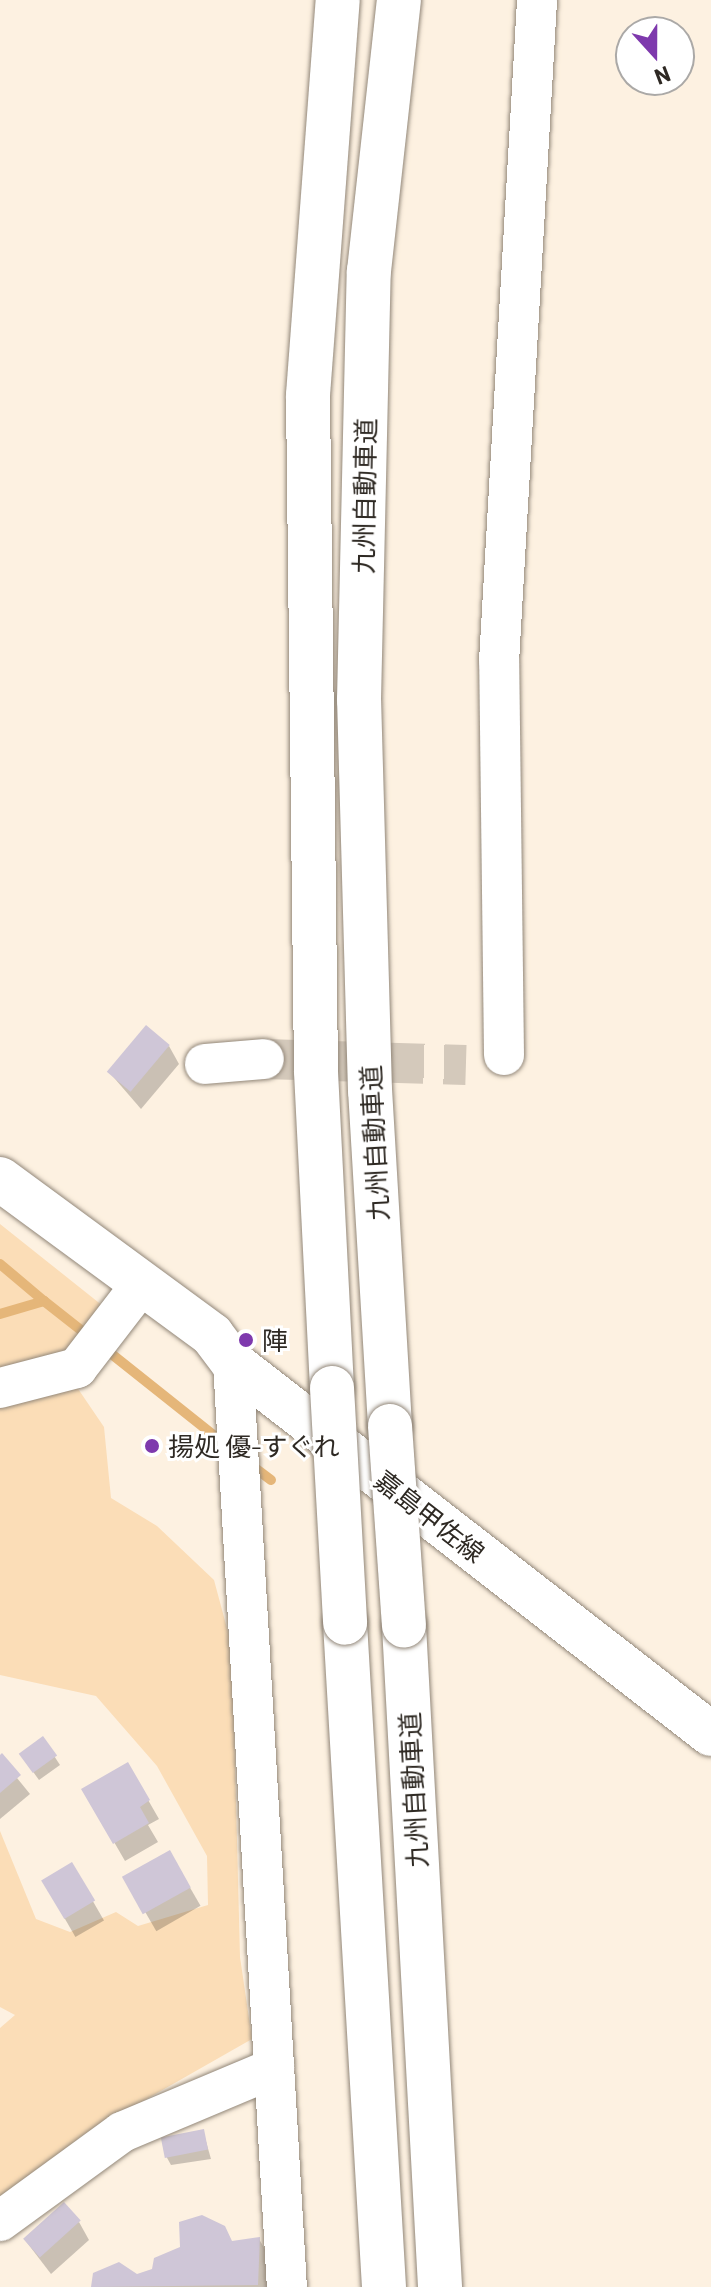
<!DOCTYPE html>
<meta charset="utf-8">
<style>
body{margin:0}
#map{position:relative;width:711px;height:2287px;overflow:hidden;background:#fdf1e1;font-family:Barlow,"Noto Sans JP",sans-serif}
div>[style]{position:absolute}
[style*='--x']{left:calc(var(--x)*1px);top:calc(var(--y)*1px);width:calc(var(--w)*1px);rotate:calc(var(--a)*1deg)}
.green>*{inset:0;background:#fbddb7}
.shadow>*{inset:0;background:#0003;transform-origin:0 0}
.stream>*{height:10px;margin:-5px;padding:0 5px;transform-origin:5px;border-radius:5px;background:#e5b679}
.building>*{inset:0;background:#cfc6d7;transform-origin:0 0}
.minor-tunnel>*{height:40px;margin-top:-20px;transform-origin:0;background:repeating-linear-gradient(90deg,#d4c9bb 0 40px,transparent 0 60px)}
.roads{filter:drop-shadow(0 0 2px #928779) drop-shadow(0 0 2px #928779)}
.minor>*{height:40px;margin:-20px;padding:0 20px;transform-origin:20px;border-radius:20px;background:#fff}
.major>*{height:44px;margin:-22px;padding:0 22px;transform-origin:22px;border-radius:22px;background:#fff}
.highway>*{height:44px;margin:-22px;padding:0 22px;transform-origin:22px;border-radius:22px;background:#fff}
.bridges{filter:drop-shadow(0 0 2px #928779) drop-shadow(0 0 2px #928779)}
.highway-bridge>*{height:44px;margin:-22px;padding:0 22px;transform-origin:22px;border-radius:22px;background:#fff}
.dots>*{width:22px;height:22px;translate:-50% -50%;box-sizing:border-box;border:4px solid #fff;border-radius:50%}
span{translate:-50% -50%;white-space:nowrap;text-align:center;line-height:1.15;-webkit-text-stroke:6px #fff;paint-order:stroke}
.street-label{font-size:26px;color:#2e2923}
.poi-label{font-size:26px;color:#2e2923}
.left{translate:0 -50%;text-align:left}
.north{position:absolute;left:615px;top:16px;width:80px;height:80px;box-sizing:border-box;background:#fff;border:2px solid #aba9a7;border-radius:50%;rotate:159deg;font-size:22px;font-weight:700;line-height:32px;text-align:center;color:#2e2923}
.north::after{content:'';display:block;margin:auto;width:28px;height:36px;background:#7e39ad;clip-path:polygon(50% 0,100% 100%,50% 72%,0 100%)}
</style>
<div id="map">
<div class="green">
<i style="clip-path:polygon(0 1224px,103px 1306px,70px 1377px,104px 1427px,111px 1498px,157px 1526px,214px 1580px,232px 1647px,240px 1957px,252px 2039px,80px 2137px,0 2209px,0 2028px,15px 2015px,0 2007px,0 1831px,36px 1919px,70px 1932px,116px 1912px,138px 1926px,208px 1905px,207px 1856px,157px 1766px,96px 1696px,0 1675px)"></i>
</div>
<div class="shadow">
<i style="clip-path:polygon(169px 1046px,179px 1064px,141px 1109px,109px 1072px)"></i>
<i style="clip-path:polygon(43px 1739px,60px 1765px,39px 1780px,26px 1762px)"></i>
<i style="clip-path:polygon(0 1757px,30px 1794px,0 1819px)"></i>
<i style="clip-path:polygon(128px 1765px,159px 1819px,148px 1825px,158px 1842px,125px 1861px,84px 1790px)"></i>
<i style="left:170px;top:1853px;width:61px;height:51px;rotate:60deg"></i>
<i style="left:72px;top:1865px;width:64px;height:33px;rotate:60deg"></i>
<i style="clip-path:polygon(203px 2131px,211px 2159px,171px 2165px,166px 2156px)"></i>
<i style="clip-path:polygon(79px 2222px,89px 2240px,51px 2274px,25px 2240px)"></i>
<i style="clip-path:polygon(259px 2239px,277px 2270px,276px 2287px,93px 2287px,95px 2275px,136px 2276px)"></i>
</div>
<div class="stream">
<i style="--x:0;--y:1264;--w:57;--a:40.1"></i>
<i style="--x:0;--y:1314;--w:46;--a:-16.5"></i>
<i style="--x:44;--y:1301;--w:60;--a:38.2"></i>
<i style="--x:104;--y:1348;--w:156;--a:38.5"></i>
<i style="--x:251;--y:1465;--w:25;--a:37"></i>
</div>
<div class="building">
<i style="left:146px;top:1025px;width:31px;height:61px;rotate:40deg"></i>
<i style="left:43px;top:1736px;width:24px;height:30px;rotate:54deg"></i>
<i style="clip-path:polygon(2px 1753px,21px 1775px,0 1793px,0 1755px)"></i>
<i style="clip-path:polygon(128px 1762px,150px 1800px,140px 1807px,149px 1823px,113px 1844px,81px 1789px)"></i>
<i style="left:170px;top:1850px;width:43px;height:55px;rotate:61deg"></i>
<i style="left:72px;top:1862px;width:45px;height:36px;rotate:59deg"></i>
<i style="left:204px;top:2129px;width:21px;height:44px;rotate:79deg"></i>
<i style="left:64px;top:2202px;width:25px;height:55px;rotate:48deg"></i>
<i style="clip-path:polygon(202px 2215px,225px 2226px,232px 2241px,260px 2237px,258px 2285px,91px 2287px,93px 2273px,119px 2262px,137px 2274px,152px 2269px,154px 2258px,180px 2247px,179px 2222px)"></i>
</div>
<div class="minor-tunnel">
<i style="--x:264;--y:1059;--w:202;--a:1.7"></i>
</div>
<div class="roads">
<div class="minor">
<i style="--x:504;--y:1055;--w:393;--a:-90.7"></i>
<i style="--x:499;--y:662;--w:663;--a:-86.71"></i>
<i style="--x:205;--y:1064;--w:59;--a:-4.8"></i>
<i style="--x:233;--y:1363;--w:926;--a:86.66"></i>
<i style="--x:0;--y:1388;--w:80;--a:-14.6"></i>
<i style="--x:77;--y:1368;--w:105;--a:-52.4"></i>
<i style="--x:0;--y:2221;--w:151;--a:-36.1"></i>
<i style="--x:122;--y:2132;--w:165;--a:-22.8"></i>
</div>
<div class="major">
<i style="--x:0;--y:1179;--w:263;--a:36.3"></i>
<i style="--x:212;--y:1335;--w:35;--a:53"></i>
<i style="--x:233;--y:1363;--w:605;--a:37.82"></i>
</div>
<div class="highway">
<i style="--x:332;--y:1388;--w:318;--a:-92.9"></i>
<i style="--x:316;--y:1070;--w:675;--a:-90.68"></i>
<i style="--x:308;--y:395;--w:396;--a:-85.7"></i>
<i style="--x:390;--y:1426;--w:336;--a:-93.4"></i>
<i style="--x:370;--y:1091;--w:391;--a:-91.6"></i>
<i style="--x:359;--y:700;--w:429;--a:-88.7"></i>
<i style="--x:369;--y:271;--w:273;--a:-83.7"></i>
<i style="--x:345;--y:1623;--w:665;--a:86.64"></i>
<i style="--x:404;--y:1626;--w:662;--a:86.88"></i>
</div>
</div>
<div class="bridges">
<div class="highway-bridge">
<i style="--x:332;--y:1388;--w:235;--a:86.8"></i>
<i style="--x:390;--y:1426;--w:200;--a:86"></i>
</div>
</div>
<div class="dots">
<i style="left:246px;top:1340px;background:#7e39ad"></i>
<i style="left:152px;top:1446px;background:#7e39ad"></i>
</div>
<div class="street-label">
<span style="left:364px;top:496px;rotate:-89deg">九州自動車道</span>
<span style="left:374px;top:1143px;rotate:-93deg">九州自動車道</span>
<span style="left:430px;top:1516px;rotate:38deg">嘉島甲佐線</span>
<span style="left:413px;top:1790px;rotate:-93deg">九州自動車道</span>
</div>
<div class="poi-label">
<span class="left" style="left:262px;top:1340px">陣</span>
<span class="left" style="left:168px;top:1446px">揚処 優-すぐれ</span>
</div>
<div class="north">N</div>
</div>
